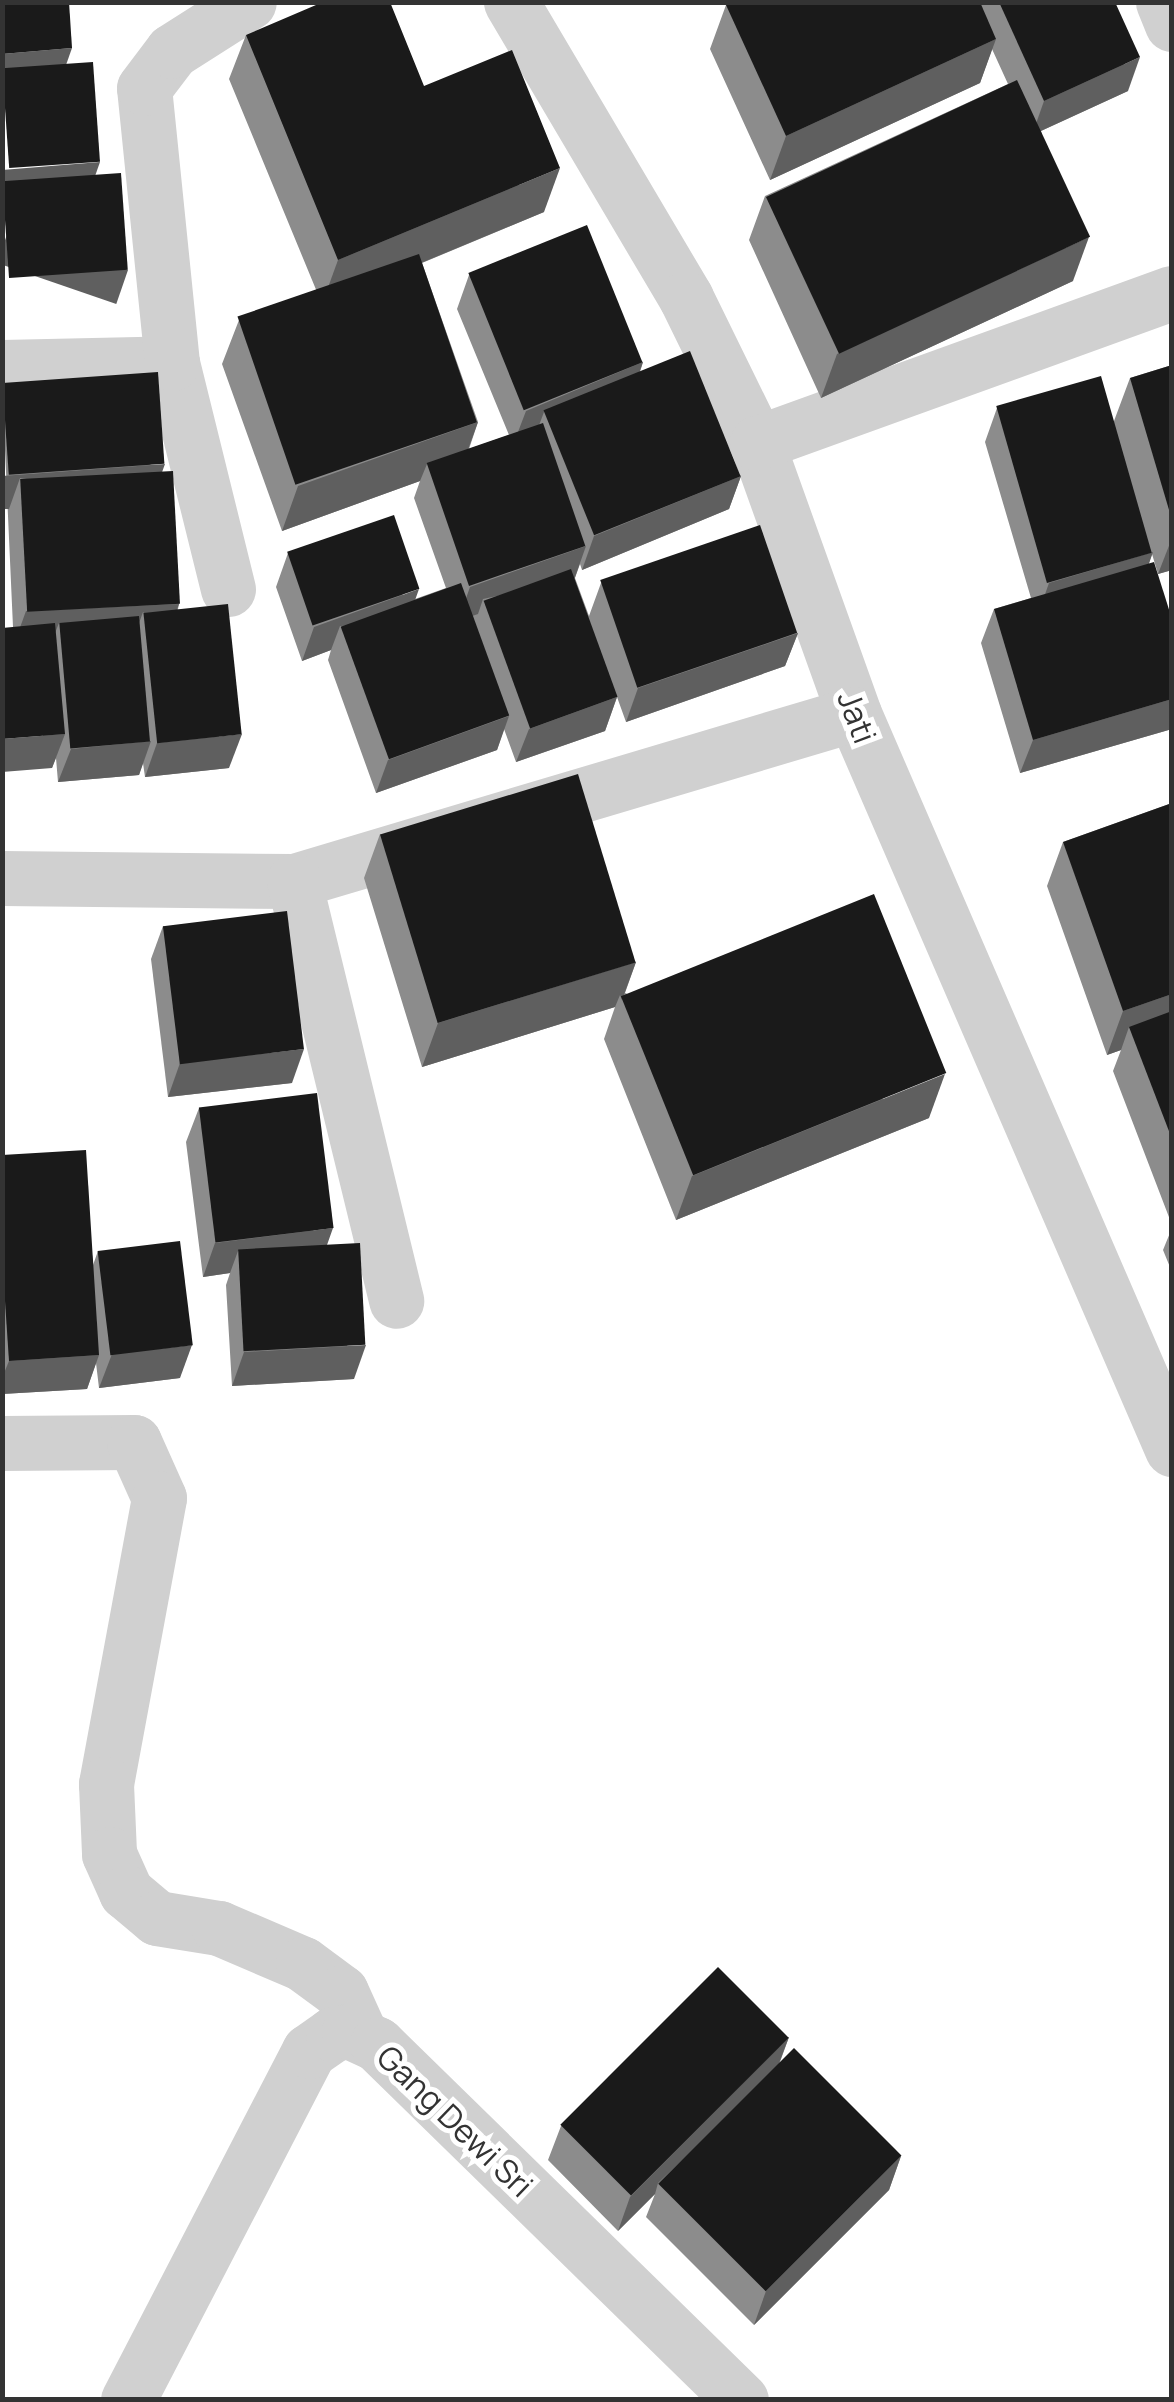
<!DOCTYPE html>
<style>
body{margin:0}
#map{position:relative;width:1174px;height:2402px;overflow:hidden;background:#fff;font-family:Manrope,sans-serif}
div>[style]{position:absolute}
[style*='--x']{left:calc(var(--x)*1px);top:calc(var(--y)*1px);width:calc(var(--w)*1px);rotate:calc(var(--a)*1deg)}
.minor>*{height:55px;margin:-27.5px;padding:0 27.5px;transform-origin:27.5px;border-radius:27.5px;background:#d0d0d0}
.wall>*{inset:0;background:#8c8c8c}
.shaded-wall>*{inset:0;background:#5f5f5f;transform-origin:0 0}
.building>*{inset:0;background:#1a1a1a;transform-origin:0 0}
span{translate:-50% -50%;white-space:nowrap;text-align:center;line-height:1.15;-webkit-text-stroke:10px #fff;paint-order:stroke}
.street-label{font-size:32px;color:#333}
.frame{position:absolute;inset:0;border:5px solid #333;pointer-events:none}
</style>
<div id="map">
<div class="minor">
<i style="--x:511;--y:2;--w:344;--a:59.4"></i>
<i style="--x:686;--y:298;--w:161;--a:63.9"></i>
<i style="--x:757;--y:443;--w:288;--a:70.3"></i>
<i style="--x:854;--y:714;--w:801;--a:66.6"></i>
<i style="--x:1163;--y:2;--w:24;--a:68"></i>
<i style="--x:2;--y:367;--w:170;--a:-1.3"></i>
<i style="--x:757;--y:443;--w:441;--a:-19.9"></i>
<i style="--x:228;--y:589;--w:233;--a:-103.9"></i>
<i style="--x:172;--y:363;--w:276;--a:-95.8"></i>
<i style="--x:144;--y:88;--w:46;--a:-52.9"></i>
<i style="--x:172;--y:51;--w:91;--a:-32.5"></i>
<i style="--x:2;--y:878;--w:292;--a:0.6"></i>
<i style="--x:294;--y:881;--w:584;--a:-16.61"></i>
<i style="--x:294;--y:881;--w:432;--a:76.3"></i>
<i style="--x:2;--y:1443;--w:132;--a:-0.4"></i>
<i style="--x:134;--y:1442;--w:61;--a:65.9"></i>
<i style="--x:159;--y:1498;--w:291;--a:100.5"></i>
<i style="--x:106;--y:1784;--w:70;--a:87.5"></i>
<i style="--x:109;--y:1854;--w:42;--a:65.9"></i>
<i style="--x:126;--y:1892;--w:40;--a:40"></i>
<i style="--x:157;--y:1918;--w:63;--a:9.2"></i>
<i style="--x:219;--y:1928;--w:91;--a:23.2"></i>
<i style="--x:303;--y:1964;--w:47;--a:36.4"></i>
<i style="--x:341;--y:1992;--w:46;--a:65.7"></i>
<i style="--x:128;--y:2400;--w:393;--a:-62.6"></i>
<i style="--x:309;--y:2051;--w:29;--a:-35"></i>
<i style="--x:333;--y:2034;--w:16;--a:-11"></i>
<i style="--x:349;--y:2031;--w:31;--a:25"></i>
<i style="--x:377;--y:2044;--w:509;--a:44.36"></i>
</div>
<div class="wall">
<i style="clip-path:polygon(730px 2px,1115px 2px,1128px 91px,1041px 131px,1073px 281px,821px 398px,749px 240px,765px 196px,1008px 84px,992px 49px,980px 83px,770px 180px,710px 49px,726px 5px)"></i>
<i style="clip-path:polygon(246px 35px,424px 86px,544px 212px,422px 263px,478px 422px,469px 449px,509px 435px,457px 309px,469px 275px,643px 362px,640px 372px,741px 476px,729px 509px,582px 570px,580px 564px,575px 578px,589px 616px,601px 583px,798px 633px,785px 666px,626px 722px,617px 697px,605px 731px,516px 762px,504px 729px,497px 750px,376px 793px,328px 660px,331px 650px,302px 661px,276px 587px,288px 553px,415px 599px,446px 588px,414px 498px,420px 481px,282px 531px,222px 364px,239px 320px,317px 292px,229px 79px)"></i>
<i style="clip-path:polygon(1172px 365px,1172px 570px,1158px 574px,1152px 554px,1149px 563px,1172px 619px,1172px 729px,1020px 773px,981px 643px,994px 609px,1031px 598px,985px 442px,997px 408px,1114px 421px,1130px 378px)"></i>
<i style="clip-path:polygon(2px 383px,162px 471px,179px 604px,178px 609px,229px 768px,145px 777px,143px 763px,139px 775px,58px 782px,56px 758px,52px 768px,13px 627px)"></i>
<i style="clip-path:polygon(1172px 803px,1172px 1225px,1113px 1071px,1121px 1050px,1107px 1055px,1047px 886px,1063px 842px)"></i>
<i style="clip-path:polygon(380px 834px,636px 962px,625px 993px,929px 1118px,676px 1220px,604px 1039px,615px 1007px,422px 1067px,364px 878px)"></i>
<i style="clip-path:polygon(163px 926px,292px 1083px,168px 1097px,151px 959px)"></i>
<i style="clip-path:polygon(199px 1108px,327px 1245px,354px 1379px,232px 1386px,226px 1285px,230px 1273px,203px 1277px,186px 1142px)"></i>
<i style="clip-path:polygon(2px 1155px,93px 1265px,98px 1251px,180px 1378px,99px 1388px,96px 1363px,87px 1389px,2px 1394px)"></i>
<i style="clip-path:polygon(1172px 1228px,1172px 1272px,1163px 1250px)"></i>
<i style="clip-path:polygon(789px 2037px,780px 2062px,901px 2156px,889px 2190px,754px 2325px,646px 2217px,655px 2194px,618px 2231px,548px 2160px,561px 2126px)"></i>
</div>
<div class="shaded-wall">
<i style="clip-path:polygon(996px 39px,980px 83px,770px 180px,786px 136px)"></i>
<i style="clip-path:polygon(72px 48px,60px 82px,2px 87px,2px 54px)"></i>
<i style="clip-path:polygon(1140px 57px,1128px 91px,1032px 135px,1044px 101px)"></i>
<i style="clip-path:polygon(100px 162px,88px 196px,2px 203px,2px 170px)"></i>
<i style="clip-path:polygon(560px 168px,544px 212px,322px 304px,338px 260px)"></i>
<i style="clip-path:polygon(1089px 237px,1073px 281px,821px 398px,837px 354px)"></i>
<i style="left:128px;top:270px;width:36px;height:126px;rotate:109deg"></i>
<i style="clip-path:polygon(643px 362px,631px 396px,544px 412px,535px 436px,513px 445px,526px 411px)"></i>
<i style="clip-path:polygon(478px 422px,462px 466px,427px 464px,420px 481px,282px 531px,298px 486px)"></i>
<i style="clip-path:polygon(165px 464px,153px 497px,20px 478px,9px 509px,2px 509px,2px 476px)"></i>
<i style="clip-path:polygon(741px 476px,729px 509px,582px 570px,594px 536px)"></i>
<i style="clip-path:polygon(1172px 538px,1172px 570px,1158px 574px)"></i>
<i style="clip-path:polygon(586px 546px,574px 580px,483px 599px,478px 614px,458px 621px,470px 587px)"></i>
<i style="clip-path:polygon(1153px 552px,1141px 586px,1037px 617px,1049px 583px)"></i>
<i style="clip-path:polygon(419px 589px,407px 623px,340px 626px,331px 650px,302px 661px,314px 627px)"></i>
<i style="clip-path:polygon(179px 604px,167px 638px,143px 612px,133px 640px,59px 623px,51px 643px,14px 644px,26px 611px)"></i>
<i style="clip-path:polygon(798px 633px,785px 666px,626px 722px,638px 688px)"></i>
<i style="clip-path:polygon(617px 697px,605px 731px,516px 762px,529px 729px)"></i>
<i style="clip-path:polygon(1172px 699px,1172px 729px,1020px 773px,1033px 740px)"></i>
<i style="clip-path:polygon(509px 716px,497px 750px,376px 793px,388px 760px)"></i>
<i style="clip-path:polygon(65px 734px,52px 768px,2px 772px,2px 739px)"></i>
<i style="clip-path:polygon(242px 734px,229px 768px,145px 777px,157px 743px)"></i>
<i style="clip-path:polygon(151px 741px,139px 775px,58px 782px,71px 749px)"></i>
<i style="clip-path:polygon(636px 962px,622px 1000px,620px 995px,615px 1007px,422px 1067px,438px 1023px)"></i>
<i style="clip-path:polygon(1172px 994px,1172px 1032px,1129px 1027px,1121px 1050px,1107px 1055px,1123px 1011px)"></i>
<i style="clip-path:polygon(304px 1049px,292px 1083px,168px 1097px,180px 1063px)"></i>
<i style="clip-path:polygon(945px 1074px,929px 1118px,676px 1220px,692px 1176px)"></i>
<i style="clip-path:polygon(333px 1228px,321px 1262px,238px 1251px,230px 1273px,203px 1277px,215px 1243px)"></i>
<i style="clip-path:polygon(192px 1345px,180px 1378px,99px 1388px,112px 1354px)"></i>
<i style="clip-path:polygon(366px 1345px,354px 1379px,232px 1386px,244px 1352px)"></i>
<i style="clip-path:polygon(99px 1355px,87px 1389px,2px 1394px,2px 1378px,9px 1361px)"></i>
<i style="clip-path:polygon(789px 2037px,776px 2071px,658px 2183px,655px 2194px,618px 2231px,630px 2197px)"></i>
<i style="clip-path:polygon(901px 2156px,889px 2190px,754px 2325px,766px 2291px)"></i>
</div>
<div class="building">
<i style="clip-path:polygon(2px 2px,69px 2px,72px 48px,2px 54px)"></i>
<i style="clip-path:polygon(323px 2px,390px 2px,424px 86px,512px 50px,560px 168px,338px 260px,246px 35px)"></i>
<i style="clip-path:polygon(730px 2px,980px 2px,996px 39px,786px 136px,726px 5px)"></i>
<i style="clip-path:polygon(999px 2px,1115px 2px,1140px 57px,1044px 101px)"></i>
<i style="left:93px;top:62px;width:100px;height:91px;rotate:86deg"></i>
<i style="left:1017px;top:80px;width:173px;height:277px;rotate:65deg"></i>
<i style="left:121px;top:173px;width:97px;height:119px;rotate:86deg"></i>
<i style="left:587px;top:225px;width:148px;height:128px;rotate:68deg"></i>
<i style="left:419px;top:254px;width:178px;height:192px;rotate:71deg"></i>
<i style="left:690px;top:351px;width:135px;height:158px;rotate:68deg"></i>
<i style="clip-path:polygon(1172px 365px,1172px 520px,1130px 378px)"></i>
<i style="left:158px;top:372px;width:92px;height:156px;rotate:86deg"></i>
<i style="left:1101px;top:376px;width:184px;height:109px;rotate:74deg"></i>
<i style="left:543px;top:423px;width:130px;height:123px;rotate:71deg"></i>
<i style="left:173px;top:471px;width:133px;height:153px;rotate:87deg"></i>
<i style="left:394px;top:515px;width:78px;height:113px;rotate:71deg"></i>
<i style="left:760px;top:525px;width:114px;height:169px;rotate:71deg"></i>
<i style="clip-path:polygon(1154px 562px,1172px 619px,1172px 699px,1033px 740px,994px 609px)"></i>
<i style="left:571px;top:569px;width:136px;height:93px;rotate:70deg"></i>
<i style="left:461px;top:583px;width:141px;height:128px;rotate:70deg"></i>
<i style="left:228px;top:604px;width:131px;height:85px;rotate:84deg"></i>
<i style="left:139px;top:616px;width:126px;height:80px;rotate:85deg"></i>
<i style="clip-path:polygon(55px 623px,65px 734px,2px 739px,2px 628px)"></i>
<i style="left:578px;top:774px;width:197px;height:207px;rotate:73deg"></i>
<i style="clip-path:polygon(1172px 803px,1172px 994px,1123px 1011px,1063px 842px)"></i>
<i style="left:874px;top:894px;width:193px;height:273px;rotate:68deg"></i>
<i style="left:287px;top:911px;width:139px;height:125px;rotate:83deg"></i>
<i style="clip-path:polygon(1172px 1011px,1172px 1139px,1129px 1027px)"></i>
<i style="left:317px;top:1093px;width:136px;height:119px;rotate:83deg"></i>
<i style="clip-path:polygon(86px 1150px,99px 1355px,9px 1361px,2px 1256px,2px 1155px)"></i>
<i style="left:180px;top:1241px;width:105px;height:83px;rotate:83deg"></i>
<i style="left:360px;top:1243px;width:102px;height:122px;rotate:87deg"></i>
<i style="left:718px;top:1967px;width:100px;height:223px;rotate:45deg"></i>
<i style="left:794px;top:2048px;width:152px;height:192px;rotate:45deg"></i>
</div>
<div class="street-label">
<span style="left:857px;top:717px;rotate:69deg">Jati</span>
<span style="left:455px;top:2121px;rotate:44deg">Gang Dewi Sri</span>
</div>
<div class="frame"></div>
</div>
